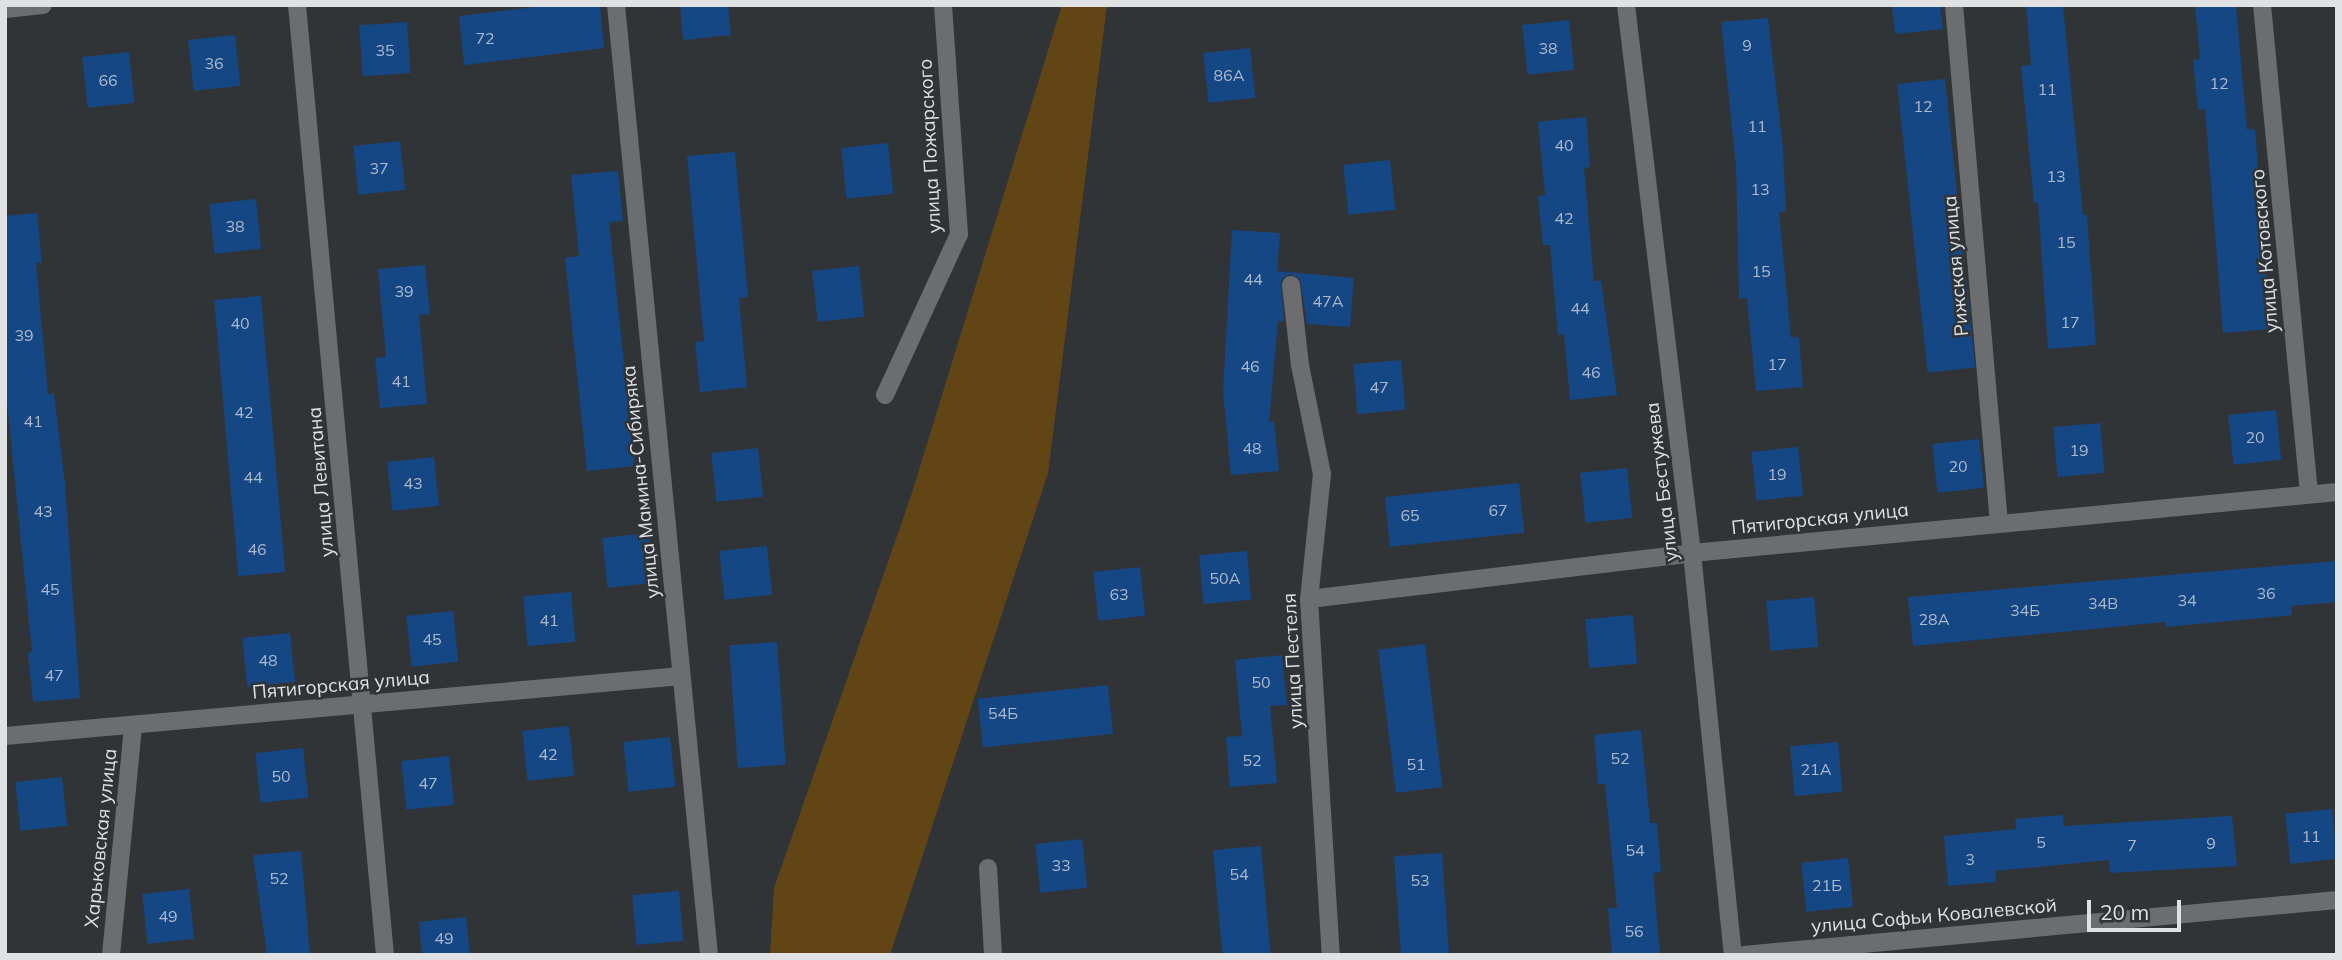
<!DOCTYPE html>
<meta charset="utf-8">
<style>
body{margin:0}
#map{position:relative;width:2342px;height:960px;overflow:hidden;background:#313437;font-family:Mulish,sans-serif}
div>[style]{position:absolute}
[style*='--x']{left:calc(var(--x)*1px);top:calc(var(--y)*1px);width:calc(var(--w)*1px);rotate:calc(var(--a)*1deg)}
.green>*{inset:0;background:#624515}
.building>*{inset:0;background:#154785;transform-origin:0 0}
.street>*{height:18px;margin:-9px;padding:0 9px;transform-origin:9px;border-radius:9px;background:#6b6d6e}
span{translate:-50% -50%;white-space:nowrap;text-align:center;line-height:1.15;-webkit-text-stroke:5px #313437;paint-order:stroke}
.number-label{font-size:16px;color:#acbacc}
.number-label span{-webkit-text-stroke-width:0}
.street-label{font-size:19px;color:#dfe1e3}
.frame{position:absolute;inset:0;border:7px solid #dfe1e3;pointer-events:none}
.scale{position:absolute;left:2087px;top:900px;width:94px;height:32px;box-sizing:border-box;border:4px solid #dfe1e3;border-top:0;padding-left:9px;font-size:21px;line-height:24px;white-space:nowrap;color:#dfe1e3;-webkit-text-stroke:5px #313437;paint-order:stroke}
</style>
<div id="map">
<div class="green">
<i style="clip-path:polygon(1062px 5px,1107px 5px,1048px 473px,890px 955px,770px 955px,774px 888px,911px 496px)"></i>
</div>
<div class="building">
<i style="clip-path:polygon(552px 5px,600px 5px,604px 48px,464px 65px,459px 16px)"></i>
<i style="clip-path:polygon(680px 5px,728px 5px,731px 35px,683px 40px)"></i>
<i style="clip-path:polygon(1892px 5px,1940px 5px,1943px 29px,1895px 34px)"></i>
<i style="clip-path:polygon(2026px 5px,2063px 5px,2083px 215px,2087px 215px,2096px 345px,2048px 349px,2038px 202px,2034px 203px,2021px 66px,2031px 65px)"></i>
<i style="clip-path:polygon(2195px 5px,2236px 5px,2247px 130px,2255px 129px,2270px 329px,2223px 333px,2205px 109px,2198px 110px,2193px 60px,2200px 59px)"></i>
<i style="clip-path:polygon(1768px 18px,1783px 149px,1786px 211px,1779px 212px,1791px 338px,1799px 337px,1803px 387px,1756px 391px,1747px 298px,1739px 299px,1736px 166px,1721px 22px)"></i>
<i style="left:1569px;top:20px;width:50px;height:47px;rotate:84deg"></i>
<i style="left:407px;top:22px;width:51px;height:48px;rotate:86deg"></i>
<i style="left:235px;top:35px;width:51px;height:47px;rotate:84deg"></i>
<i style="left:1250px;top:48px;width:50px;height:47px;rotate:84deg"></i>
<i style="left:129px;top:52px;width:51px;height:47px;rotate:84deg"></i>
<i style="left:1945px;top:79px;width:290px;height:48px;rotate:84deg"></i>
<i style="clip-path:polygon(1586px 117px,1590px 167px,1584px 168px,1594px 281px,1601px 281px,1617px 395px,1570px 400px,1564px 334px,1558px 335px,1550px 245px,1543px 245px,1538px 196px,1545px 195px,1538px 122px)"></i>
<i style="left:400px;top:141px;width:49px;height:47px;rotate:84deg"></i>
<i style="left:888px;top:143px;width:51px;height:47px;rotate:84deg"></i>
<i style="clip-path:polygon(735px 152px,748px 297px,739px 298px,747px 387px,700px 392px,695px 342px,704px 341px,687px 156px)"></i>
<i style="left:1390px;top:160px;width:50px;height:47px;rotate:84deg"></i>
<i style="clip-path:polygon(618px 171px,623px 221px,609px 222px,635px 466px,587px 471px,565px 258px,579px 256px,571px 175px)"></i>
<i style="left:256px;top:199px;width:50px;height:47px;rotate:84deg"></i>
<i style="clip-path:polygon(37px 213px,42px 263px,36px 263px,48px 394px,54px 394px,65px 484px,80px 698px,33px 702px,28px 653px,32px 652px,5px 382px,5px 216px)"></i>
<i style="clip-path:polygon(1232px 230px,1280px 233px,1277px 271px,1354px 278px,1350px 327px,1307px 324px,1300px 279px,1290px 274px,1281px 280px,1284px 322px,1278px 321px,1269px 422px,1274px 421px,1279px 471px,1231px 475px,1223px 392px)"></i>
<i style="clip-path:polygon(425px 265px,430px 314px,419px 315px,427px 404px,380px 408px,375px 358px,386px 357px,378px 269px)"></i>
<i style="left:859px;top:266px;width:51px;height:47px;rotate:84deg"></i>
<i style="left:261px;top:296px;width:277px;height:47px;rotate:85deg"></i>
<i style="left:1401px;top:360px;width:50px;height:48px;rotate:85deg"></i>
<i style="left:2276px;top:410px;width:50px;height:48px;rotate:84deg"></i>
<i style="left:2100px;top:423px;width:50px;height:47px;rotate:85deg"></i>
<i style="left:1979px;top:439px;width:49px;height:47px;rotate:84deg"></i>
<i style="left:1798px;top:447px;width:49px;height:47px;rotate:84deg"></i>
<i style="left:758px;top:448px;width:49px;height:47px;rotate:84deg"></i>
<i style="left:434px;top:457px;width:49px;height:47px;rotate:84deg"></i>
<i style="left:1627px;top:468px;width:50px;height:47px;rotate:84deg"></i>
<i style="left:1519px;top:483px;width:50px;height:135px;rotate:84deg"></i>
<i style="left:649px;top:533px;width:50px;height:47px;rotate:84deg"></i>
<i style="left:767px;top:546px;width:49px;height:48px;rotate:84deg"></i>
<i style="left:1247px;top:551px;width:49px;height:48px;rotate:85deg"></i>
<i style="clip-path:polygon(2337px 561px,2337px 602px,2291px 606px,2292px 615px,2166px 627px,2165px 622px,1913px 646px,1908px 597px)"></i>
<i style="left:1140px;top:567px;width:49px;height:47px;rotate:84deg"></i>
<i style="left:571px;top:592px;width:50px;height:48px;rotate:85deg"></i>
<i style="left:1814px;top:597px;width:50px;height:48px;rotate:85deg"></i>
<i style="left:453px;top:611px;width:51px;height:47px;rotate:84deg"></i>
<i style="left:1633px;top:615px;width:49px;height:48px;rotate:85deg"></i>
<i style="left:290px;top:633px;width:49px;height:48px;rotate:84deg"></i>
<i style="left:777px;top:642px;width:123px;height:48px;rotate:86deg"></i>
<i style="left:1425px;top:644px;width:144px;height:47px;rotate:83deg"></i>
<i style="clip-path:polygon(1282px 655px,1287px 705px,1270px 706px,1277px 783px,1230px 787px,1226px 737px,1242px 736px,1235px 660px)"></i>
<i style="left:1108px;top:685px;width:49px;height:131px;rotate:84deg"></i>
<i style="left:569px;top:726px;width:50px;height:47px;rotate:84deg"></i>
<i style="clip-path:polygon(1641px 730px,1650px 823px,1657px 823px,1661px 872px,1653px 873px,1660px 955px,1612px 955px,1608px 908px,1617px 908px,1605px 784px,1598px 784px,1594px 735px)"></i>
<i style="left:670px;top:737px;width:50px;height:47px;rotate:84deg"></i>
<i style="left:1838px;top:742px;width:50px;height:48px;rotate:85deg"></i>
<i style="left:303px;top:748px;width:50px;height:48px;rotate:84deg"></i>
<i style="left:449px;top:756px;width:49px;height:48px;rotate:84deg"></i>
<i style="left:62px;top:777px;width:49px;height:47px;rotate:84deg"></i>
<i style="left:2332px;top:809px;width:50px;height:47px;rotate:84deg"></i>
<i style="clip-path:polygon(2063px 815px,2064px 826px,2232px 816px,2237px 866px,2110px 873px,2109px 860px,1995px 871px,1996px 882px,1948px 886px,1944px 836px,2016px 829px,2015px 819px)"></i>
<i style="left:1082px;top:839px;width:49px;height:47px;rotate:84deg"></i>
<i style="left:1261px;top:846px;width:109px;height:48px;rotate:85deg"></i>
<i style="clip-path:polygon(301px 851px,310px 955px,267px 955px,253px 855px)"></i>
<i style="left:1442px;top:853px;width:102px;height:48px;rotate:86deg"></i>
<i style="left:1848px;top:858px;width:49px;height:47px;rotate:84deg"></i>
<i style="left:189px;top:889px;width:50px;height:47px;rotate:84deg"></i>
<i style="left:679px;top:891px;width:50px;height:47px;rotate:85deg"></i>
<i style="clip-path:polygon(466px 917px,470px 955px,422px 955px,419px 922px)"></i>
</div>
<div class="street">
<i style="--x:297;--y:5;--w:954;--a:84.71"></i>
<i style="--x:616;--y:5;--w:955;--a:84.41"></i>
<i style="--x:1626;--y:5;--w:552;--a:83.13"></i>
<i style="--x:1692;--y:553;--w:404;--a:84.2"></i>
<i style="--x:1954;--y:5;--w:520;--a:85.04"></i>
<i style="--x:2262;--y:5;--w:490;--a:84.5"></i>
<i style="--x:5;--y:9;--w:38;--a:-6"></i>
<i style="--x:1291;--y:285;--w:81;--a:83.6"></i>
<i style="--x:1300;--y:365;--w:111;--a:78.6"></i>
<i style="--x:1322;--y:474;--w:126;--a:95.9"></i>
<i style="--x:1309;--y:599;--w:357;--a:86.5"></i>
<i style="--x:885;--y:395;--w:177;--a:-65.3"></i>
<i style="--x:959;--y:234;--w:230;--a:-94"></i>
<i style="--x:1309;--y:599;--w:386;--a:-6.8"></i>
<i style="--x:1692;--y:553;--w:648;--a:-5.4"></i>
<i style="--x:5;--y:736;--w:679;--a:-5.07"></i>
<i style="--x:988;--y:868;--w:87;--a:86.7"></i>
<i style="--x:111;--y:955;--w:231;--a:-84.5"></i>
<i style="--x:1744;--y:955;--w:596;--a:-5.3"></i>
</div>
<div class="number-label">
<span style="left:485px;top:38px">72</span>
<span style="left:1747px;top:45px">9</span>
<span style="left:1548px;top:48px">38</span>
<span style="left:385px;top:50px">35</span>
<span style="left:214px;top:63px">36</span>
<span style="left:1229px;top:75px">86А</span>
<span style="left:108px;top:80px">66</span>
<span style="left:2219px;top:83px">12</span>
<span style="left:2047px;top:89px">11</span>
<span style="left:1923px;top:106px">12</span>
<span style="left:1757px;top:126px">11</span>
<span style="left:1564px;top:145px">40</span>
<span style="left:379px;top:168px">37</span>
<span style="left:2056px;top:176px">13</span>
<span style="left:1760px;top:189px">13</span>
<span style="left:1564px;top:218px">42</span>
<span style="left:235px;top:226px">38</span>
<span style="left:2066px;top:242px">15</span>
<span style="left:1761px;top:271px">15</span>
<span style="left:1253px;top:279px">44</span>
<span style="left:404px;top:291px">39</span>
<span style="left:1328px;top:301px">47А</span>
<span style="left:1580px;top:308px">44</span>
<span style="left:2070px;top:322px">17</span>
<span style="left:240px;top:323px">40</span>
<span style="left:24px;top:335px">39</span>
<span style="left:1777px;top:364px">17</span>
<span style="left:1250px;top:366px">46</span>
<span style="left:1591px;top:372px">46</span>
<span style="left:401px;top:381px">41</span>
<span style="left:1379px;top:387px">47</span>
<span style="left:244px;top:412px">42</span>
<span style="left:33px;top:421px">41</span>
<span style="left:2255px;top:437px">20</span>
<span style="left:1252px;top:448px">48</span>
<span style="left:2079px;top:450px">19</span>
<span style="left:1958px;top:466px">20</span>
<span style="left:1777px;top:474px">19</span>
<span style="left:253px;top:477px">44</span>
<span style="left:413px;top:483px">43</span>
<span style="left:1498px;top:510px">67</span>
<span style="left:43px;top:511px">43</span>
<span style="left:1410px;top:515px">65</span>
<span style="left:257px;top:549px">46</span>
<span style="left:1225px;top:578px">50А</span>
<span style="left:50px;top:589px">45</span>
<span style="left:2266px;top:593px">36</span>
<span style="left:1119px;top:594px">63</span>
<span style="left:2187px;top:600px">34</span>
<span style="left:2103px;top:603px">34В</span>
<span style="left:2025px;top:610px">34Б</span>
<span style="left:1934px;top:619px">28А</span>
<span style="left:549px;top:620px">41</span>
<span style="left:432px;top:639px">45</span>
<span style="left:268px;top:660px">48</span>
<span style="left:54px;top:675px">47</span>
<span style="left:1261px;top:682px">50</span>
<span style="left:1003px;top:713px">54Б</span>
<span style="left:548px;top:754px">42</span>
<span style="left:1620px;top:758px">52</span>
<span style="left:1252px;top:760px">52</span>
<span style="left:1416px;top:764px">51</span>
<span style="left:1816px;top:769px">21А</span>
<span style="left:281px;top:776px">50</span>
<span style="left:428px;top:783px">47</span>
<span style="left:2311px;top:836px">11</span>
<span style="left:2041px;top:842px">5</span>
<span style="left:2211px;top:843px">9</span>
<span style="left:2132px;top:845px">7</span>
<span style="left:1635px;top:850px">54</span>
<span style="left:1970px;top:859px">3</span>
<span style="left:1061px;top:865px">33</span>
<span style="left:1239px;top:874px">54</span>
<span style="left:279px;top:878px">52</span>
<span style="left:1420px;top:880px">53</span>
<span style="left:1827px;top:885px">21Б</span>
<span style="left:168px;top:916px">49</span>
<span style="left:1634px;top:931px">56</span>
<span style="left:444px;top:938px">49</span>
</div>
<div class="street-label">
<span style="left:930px;top:146px;rotate:-93deg">улица Пожарского</span>
<span style="left:2265px;top:251px;rotate:-95deg">улица Котовского</span>
<span style="left:1956px;top:266px;rotate:-95deg">Рижская улица</span>
<span style="left:321px;top:482px;rotate:-95deg">улица Левитана</span>
<span style="left:641px;top:482px;rotate:-96deg">улица Мамина-Сибиряка</span>
<span style="left:1662px;top:482px;rotate:-97deg">улица Бестужева</span>
<span style="left:1820px;top:519px;rotate:-6deg">Пятигорская улица</span>
<span style="left:1293px;top:661px;rotate:-93deg">улица Пестеля</span>
<span style="left:341px;top:685px;rotate:-5deg">Пятигорская улица</span>
<span style="left:101px;top:838px;rotate:-84deg">Харьковская улица</span>
<span style="left:1934px;top:916px;rotate:-5deg">улица Софьи Ковалевской</span>
</div>
<div class="frame"></div>
<div class="scale">20 m</div>
</div>
